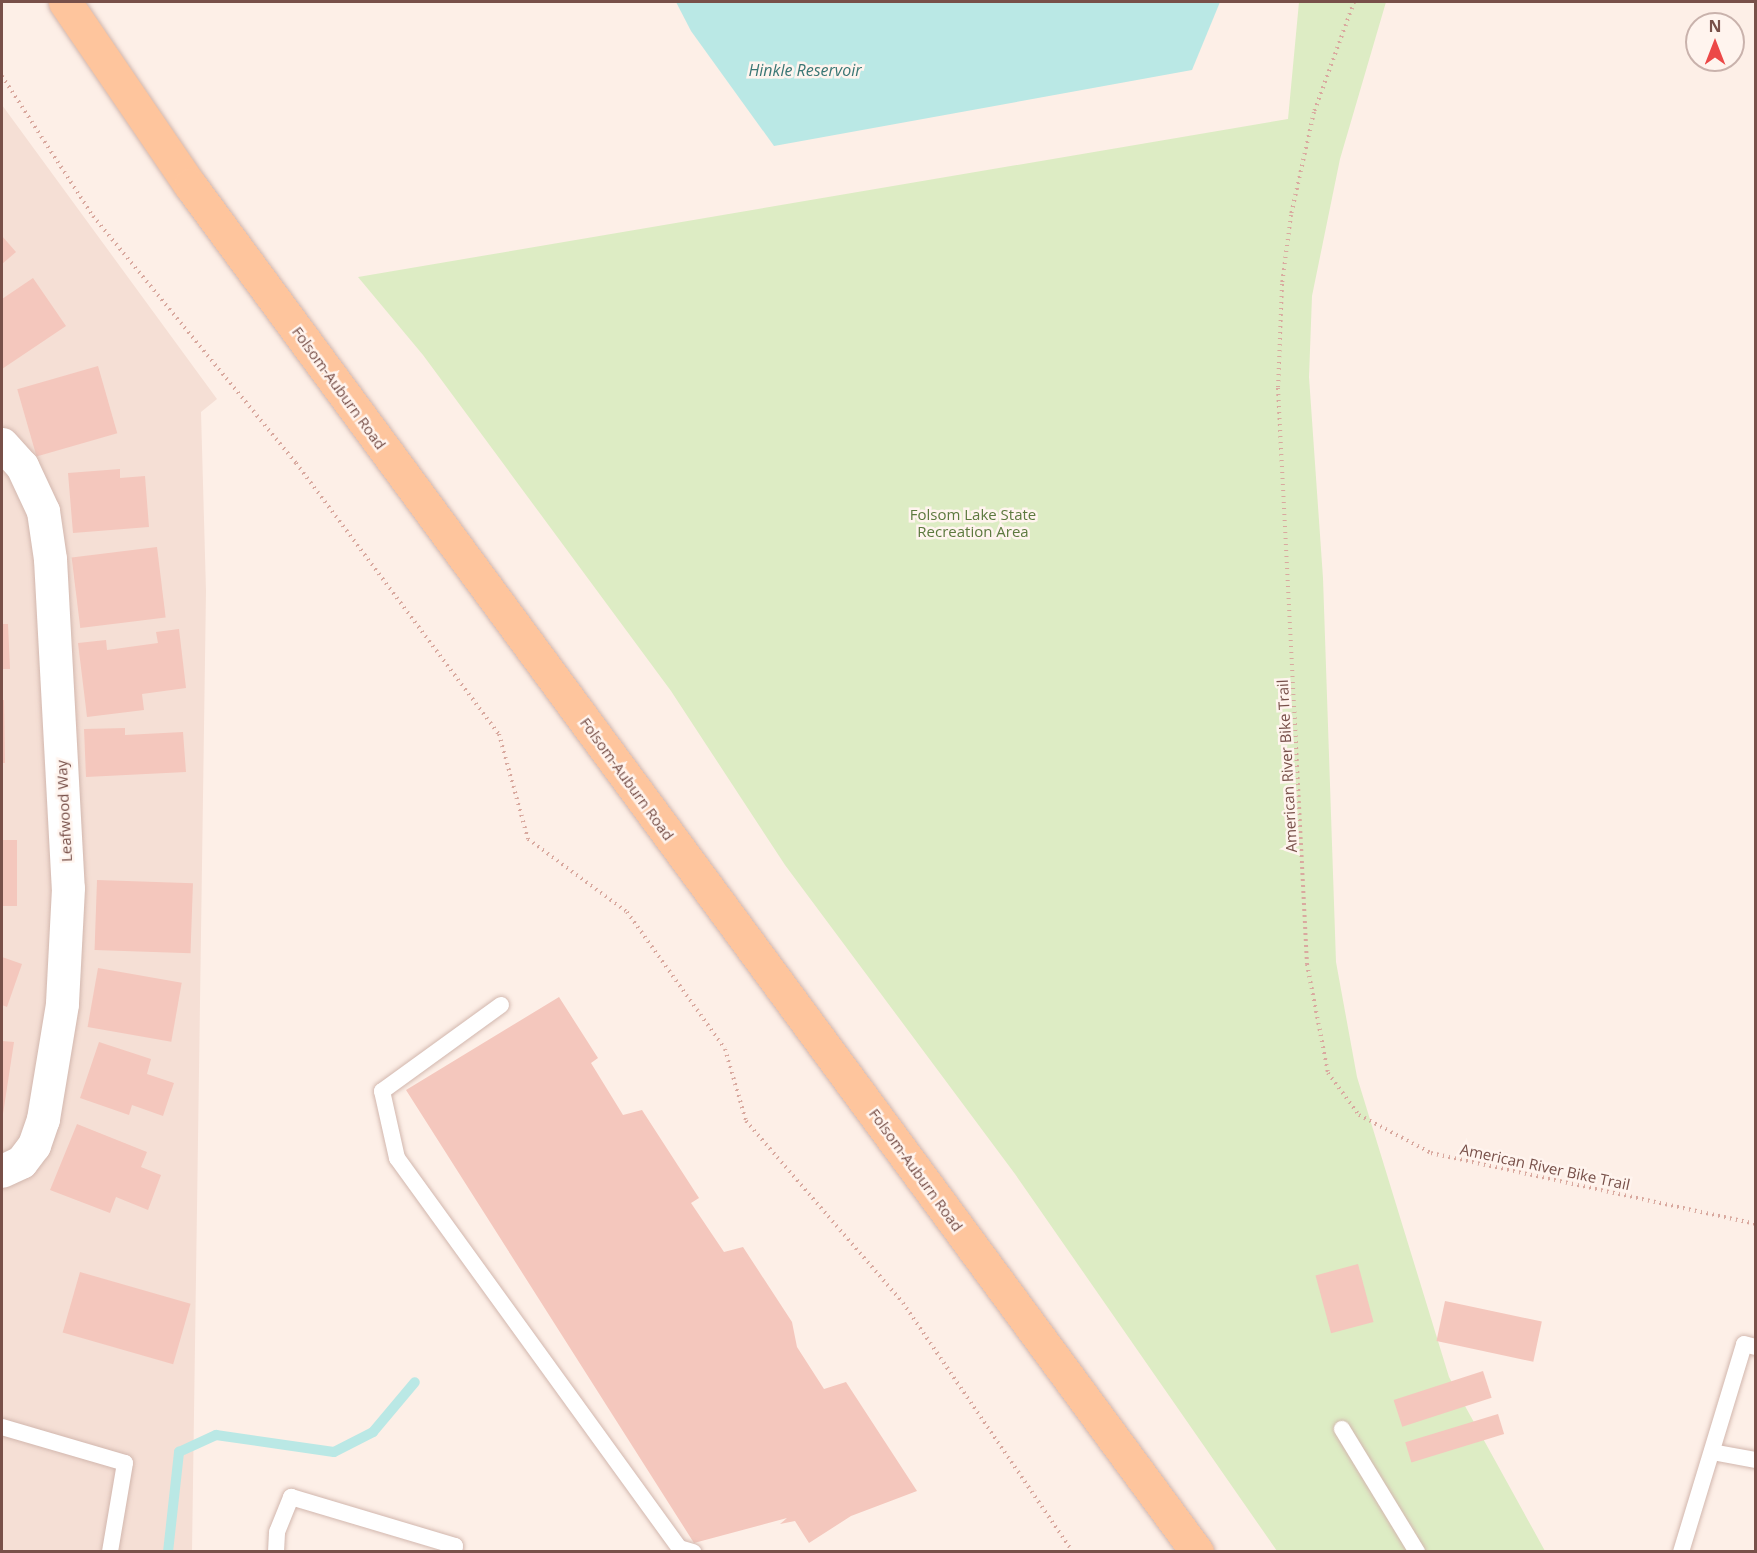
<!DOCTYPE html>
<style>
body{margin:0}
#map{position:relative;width:1757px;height:1553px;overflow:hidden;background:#fdefe7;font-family:"Open Sans",sans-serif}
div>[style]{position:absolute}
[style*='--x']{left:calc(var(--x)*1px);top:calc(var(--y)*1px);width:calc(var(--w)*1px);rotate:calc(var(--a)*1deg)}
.residential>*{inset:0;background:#f5dfd5}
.green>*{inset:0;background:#ddecc4}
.water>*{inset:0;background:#bae8e5}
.stream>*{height:10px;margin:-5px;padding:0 5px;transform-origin:5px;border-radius:5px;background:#bae8e5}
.building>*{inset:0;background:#f4c7bd;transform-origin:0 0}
.path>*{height:4px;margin-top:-2px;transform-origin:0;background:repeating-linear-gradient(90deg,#d9a99f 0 1.5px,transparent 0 6px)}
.roads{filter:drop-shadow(0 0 2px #d2b7ae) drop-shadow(0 0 2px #d2b7ae)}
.lane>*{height:16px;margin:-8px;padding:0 8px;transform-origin:8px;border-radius:8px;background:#fff}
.street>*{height:33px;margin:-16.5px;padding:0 16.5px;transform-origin:16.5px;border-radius:16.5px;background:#fff}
.primary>*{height:33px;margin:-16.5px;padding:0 16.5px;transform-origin:16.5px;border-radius:16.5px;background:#fec59d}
span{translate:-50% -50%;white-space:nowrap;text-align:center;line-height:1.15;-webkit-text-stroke:5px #fff4ee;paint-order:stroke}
.street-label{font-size:15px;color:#785049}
.park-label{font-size:15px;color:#5c793e}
.water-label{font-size:16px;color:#397674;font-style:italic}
.frame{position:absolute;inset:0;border:3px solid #785049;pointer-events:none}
.north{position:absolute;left:1685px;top:12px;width:60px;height:60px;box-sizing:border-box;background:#fff4ee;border:2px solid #c9b2ac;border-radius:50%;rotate:0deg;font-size:16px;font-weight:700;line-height:24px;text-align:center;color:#785049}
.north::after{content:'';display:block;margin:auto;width:21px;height:27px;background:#ec4847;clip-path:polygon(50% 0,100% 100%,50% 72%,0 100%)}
</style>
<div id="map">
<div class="residential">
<i style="clip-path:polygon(2px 105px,217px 399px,201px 412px,206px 591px,192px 1551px,2px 1551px)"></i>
</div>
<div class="green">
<i style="clip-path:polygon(1299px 2px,1386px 2px,1340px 159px,1312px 296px,1309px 377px,1323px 578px,1336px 962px,1357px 1077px,1449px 1377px,1545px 1551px,1277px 1551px,1015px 1174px,785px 865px,671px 691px,423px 355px,358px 277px,1288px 119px)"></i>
</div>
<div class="water">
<i style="clip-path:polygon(676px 2px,1220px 2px,1192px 70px,774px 146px,691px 31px)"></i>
</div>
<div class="stream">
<i style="--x:168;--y:1552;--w:101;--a:-83.7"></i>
<i style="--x:179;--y:1452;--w:41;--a:-24.7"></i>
<i style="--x:216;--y:1435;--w:119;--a:8.2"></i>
<i style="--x:334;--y:1452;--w:44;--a:-27.1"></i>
<i style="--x:373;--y:1432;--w:65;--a:-50"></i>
</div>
<div class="building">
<i style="clip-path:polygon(2px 236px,16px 252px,2px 264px)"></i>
<i style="clip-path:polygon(33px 278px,66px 326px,2px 369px,2px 299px)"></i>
<i style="left:98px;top:366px;width:70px;height:84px;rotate:74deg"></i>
<i style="clip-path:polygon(120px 469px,120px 478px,145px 476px,149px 527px,73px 533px,68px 473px)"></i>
<i style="left:157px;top:547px;width:71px;height:86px;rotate:83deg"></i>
<i style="clip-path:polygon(2px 624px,8px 624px,10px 669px,2px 669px)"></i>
<i style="clip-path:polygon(179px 629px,186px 688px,142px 694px,144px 710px,87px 717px,78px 643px,106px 640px,107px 650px,158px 643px,156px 632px)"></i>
<i style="clip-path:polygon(2px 700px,4px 700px,5px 763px,2px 763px)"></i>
<i style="clip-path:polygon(125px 728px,125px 735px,183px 732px,186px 772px,86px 777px,84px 729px)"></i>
<i style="left:2px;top:840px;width:15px;height:66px"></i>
<i style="left:97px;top:880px;width:96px;height:70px;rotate:2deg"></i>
<i style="clip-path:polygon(2px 957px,22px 964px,7px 1007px,2px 1005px)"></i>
<i style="left:98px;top:968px;width:85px;height:60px;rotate:10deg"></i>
<i style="clip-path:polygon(559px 997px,598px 1058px,591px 1063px,623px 1115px,642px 1110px,699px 1198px,691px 1203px,724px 1252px,743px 1247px,792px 1322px,797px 1347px,824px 1389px,846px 1382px,917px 1491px,851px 1516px,809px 1543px,795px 1521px,780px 1524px,787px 1518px,694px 1543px,406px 1090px)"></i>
<i style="clip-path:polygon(2px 1041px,14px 1042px,3px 1114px,2px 1114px)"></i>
<i style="clip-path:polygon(99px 1042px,151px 1059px,147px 1074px,174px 1083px,163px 1116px,132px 1105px,129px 1115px,80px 1098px)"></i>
<i style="clip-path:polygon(77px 1124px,147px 1152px,141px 1167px,161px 1175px,148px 1210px,116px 1197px,110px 1213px,50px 1190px)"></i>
<i style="left:1358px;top:1264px;width:60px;height:44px;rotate:75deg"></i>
<i style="left:80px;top:1272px;width:115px;height:63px;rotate:16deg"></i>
<i style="left:1445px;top:1301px;width:99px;height:41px;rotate:12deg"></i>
<i style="left:1483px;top:1371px;width:28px;height:94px;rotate:72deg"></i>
<i style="left:1498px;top:1414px;width:21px;height:97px;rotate:73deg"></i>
</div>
<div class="path">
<i style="--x:1354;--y:2;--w:117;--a:110"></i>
<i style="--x:1314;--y:112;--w:106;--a:102.6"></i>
<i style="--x:1291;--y:215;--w:70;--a:97.4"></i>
<i style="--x:1282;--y:284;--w:104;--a:92.2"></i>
<i style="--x:1278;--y:388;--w:577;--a:87.12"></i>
<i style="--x:1307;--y:964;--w:111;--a:79.1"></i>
<i style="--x:1328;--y:1073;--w:52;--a:53.6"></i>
<i style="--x:1359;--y:1115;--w:81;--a:27.8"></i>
<i style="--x:1431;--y:1153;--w:333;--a:12.3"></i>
<i style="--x:2;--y:76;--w:167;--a:57"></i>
<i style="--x:93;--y:216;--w:320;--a:50.6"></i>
<i style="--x:296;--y:463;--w:339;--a:53.2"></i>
<i style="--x:499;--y:734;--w:109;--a:74.6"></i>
<i style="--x:528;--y:839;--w:123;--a:36.4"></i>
<i style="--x:627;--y:912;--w:168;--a:54.4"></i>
<i style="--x:725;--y:1049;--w:75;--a:73.7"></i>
<i style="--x:746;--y:1121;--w:240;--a:49.2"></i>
<i style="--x:903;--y:1303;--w:301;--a:55.7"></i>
</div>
<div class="roads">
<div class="lane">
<i style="--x:501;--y:1005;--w:147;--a:144.1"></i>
<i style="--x:382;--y:1091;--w:69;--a:77.4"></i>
<i style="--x:397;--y:1158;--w:481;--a:54.1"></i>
<i style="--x:679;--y:1548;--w:15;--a:16"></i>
<i style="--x:2;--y:1427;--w:128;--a:16.3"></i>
<i style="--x:125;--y:1463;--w:90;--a:99.6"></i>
<i style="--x:1342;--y:1429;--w:144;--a:58.6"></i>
<i style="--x:1712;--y:1452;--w:45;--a:10.3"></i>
<i style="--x:276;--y:1552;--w:20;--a:-87"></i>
<i style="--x:277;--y:1532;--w:38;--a:-68"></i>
<i style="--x:291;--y:1497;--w:171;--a:16.6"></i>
<i style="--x:455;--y:1546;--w:6;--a:99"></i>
<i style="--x:1681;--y:1552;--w:217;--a:-73.1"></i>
<i style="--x:1744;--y:1344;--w:12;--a:14"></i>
</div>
<div class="street">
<i style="--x:2;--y:444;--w:30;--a:48"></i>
<i style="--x:22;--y:466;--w:50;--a:65"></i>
<i style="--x:43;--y:511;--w:49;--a:81.7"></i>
<i style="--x:50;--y:559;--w:329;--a:86.9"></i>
<i style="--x:68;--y:888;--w:116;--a:93"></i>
<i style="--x:62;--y:1004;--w:117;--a:99.4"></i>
<i style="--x:43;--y:1119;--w:28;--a:109"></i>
<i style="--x:34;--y:1145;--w:21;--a:127"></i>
<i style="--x:21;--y:1162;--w:21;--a:155"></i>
</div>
<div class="primary">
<i style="--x:65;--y:2;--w:222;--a:55.7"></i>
<i style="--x:190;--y:185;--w:1698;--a:53.62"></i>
</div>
</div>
<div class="street-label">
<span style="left:339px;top:388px;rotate:54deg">Folsom-Auburn Road</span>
<span style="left:1287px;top:766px;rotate:-93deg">American River Bike Trail</span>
<span style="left:627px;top:779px;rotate:54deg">Folsom-Auburn Road</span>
<span style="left:64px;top:811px;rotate:-93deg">Leafwood Way</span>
<span style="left:1545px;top:1167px;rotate:12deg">American River Bike Trail</span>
<span style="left:916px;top:1170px;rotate:54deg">Folsom-Auburn Road</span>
</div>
<div class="park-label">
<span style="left:973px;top:523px">Folsom Lake State<br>Recreation Area</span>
</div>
<div class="water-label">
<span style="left:805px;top:70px">Hinkle Reservoir</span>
</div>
<div class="frame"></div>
<div class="north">N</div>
</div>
